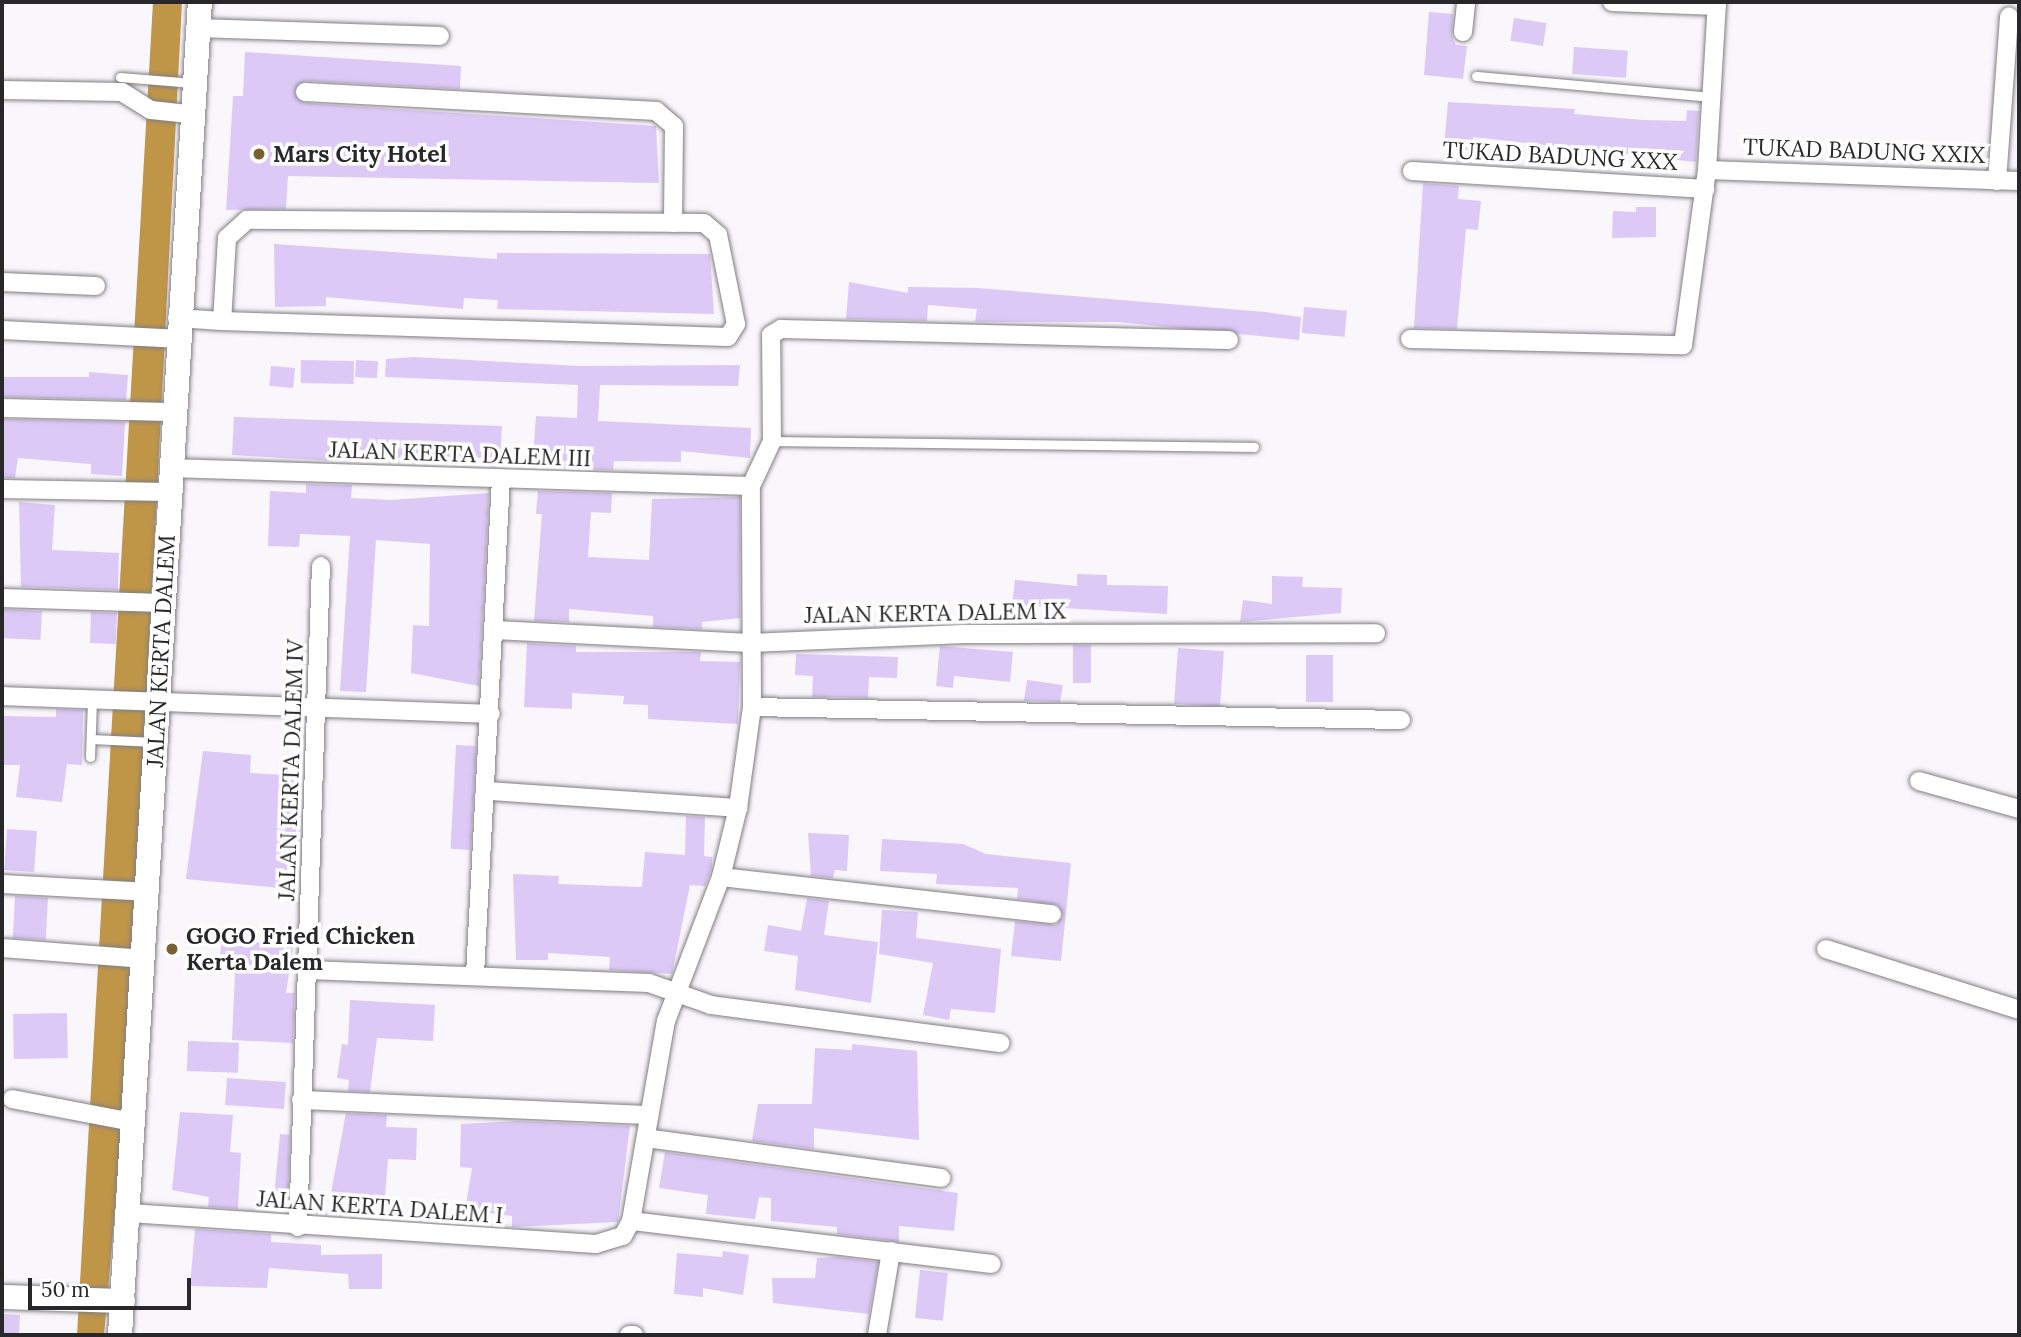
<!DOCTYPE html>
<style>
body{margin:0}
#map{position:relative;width:2021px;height:1337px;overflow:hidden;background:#f9f6fc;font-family:Lora,serif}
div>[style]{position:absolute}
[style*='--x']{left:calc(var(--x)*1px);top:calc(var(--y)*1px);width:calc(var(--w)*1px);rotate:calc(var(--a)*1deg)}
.water>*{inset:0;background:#bf9648}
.building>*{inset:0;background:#dcc9f6;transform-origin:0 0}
.roads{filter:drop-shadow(0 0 2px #807e83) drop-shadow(0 0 2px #807e83)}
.lane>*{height:9px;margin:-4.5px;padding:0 4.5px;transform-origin:4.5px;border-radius:4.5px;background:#fff}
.street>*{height:18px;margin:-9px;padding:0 9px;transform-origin:9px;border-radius:9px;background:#fff}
.secondary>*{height:24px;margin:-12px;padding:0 12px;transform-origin:12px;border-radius:12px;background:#fff}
.dots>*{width:19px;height:19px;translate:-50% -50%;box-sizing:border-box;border:4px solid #fff;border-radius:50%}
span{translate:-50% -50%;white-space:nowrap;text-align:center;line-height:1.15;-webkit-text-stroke:7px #fff;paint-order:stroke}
.street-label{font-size:23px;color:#282729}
.poi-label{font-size:23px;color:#282729;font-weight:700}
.left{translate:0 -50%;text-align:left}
.frame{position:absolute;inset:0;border:4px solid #282729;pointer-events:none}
.scale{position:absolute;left:28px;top:1278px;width:163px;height:32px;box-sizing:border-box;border:4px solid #282729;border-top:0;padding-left:9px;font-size:21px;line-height:24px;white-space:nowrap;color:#282729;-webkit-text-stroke:5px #fff;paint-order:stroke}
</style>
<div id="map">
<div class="water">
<i style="clip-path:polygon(153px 2px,182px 2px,128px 1063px,104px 1335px,77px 1335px)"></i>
</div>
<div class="building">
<i style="clip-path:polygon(1429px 12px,1453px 14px,1452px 36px,1456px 45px,1467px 46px,1463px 79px,1424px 75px)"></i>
<i style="left:1514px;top:18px;width:33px;height:23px;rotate:9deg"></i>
<i style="left:1574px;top:47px;width:54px;height:27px;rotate:4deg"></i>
<i style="clip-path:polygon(245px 52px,461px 66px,460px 89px,305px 81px,294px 92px,304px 103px,656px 126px,659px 183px,288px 176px,286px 209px,226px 210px,233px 96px,243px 96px)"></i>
<i style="clip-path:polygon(1448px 102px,1575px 109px,1574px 114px,1643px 120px,1686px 121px,1687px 110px,1699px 111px,1696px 162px,1473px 137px,1472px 150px,1444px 148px)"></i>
<i style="clip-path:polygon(1423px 183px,1459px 186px,1458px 199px,1481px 201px,1478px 230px,1466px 229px,1457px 329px,1414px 328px)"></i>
<i style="clip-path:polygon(1636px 207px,1656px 207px,1656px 237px,1612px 238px,1613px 211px,1636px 212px)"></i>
<i style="clip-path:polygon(274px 244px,497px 259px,497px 253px,710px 254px,714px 314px,497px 309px,498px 300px,464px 298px,463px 309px,326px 297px,326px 306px,275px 307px)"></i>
<i style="clip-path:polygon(849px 282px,908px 293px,908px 287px,978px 288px,1265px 312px,1301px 317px,1299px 340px,1118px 322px,975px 322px,977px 309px,928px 305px,927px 321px,846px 319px)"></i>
<i style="left:1304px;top:307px;width:43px;height:26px;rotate:5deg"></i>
<i style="clip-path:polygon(414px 357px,579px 366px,740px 365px,738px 386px,600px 385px,598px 421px,751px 428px,750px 458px,681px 451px,681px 462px,614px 461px,613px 470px,539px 468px,540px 459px,533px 458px,536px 416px,577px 418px,578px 385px,385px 377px,386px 359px)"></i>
<i style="left:301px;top:360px;width:53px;height:23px;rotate:1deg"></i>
<i style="left:356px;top:360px;width:22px;height:17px;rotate:3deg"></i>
<i style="left:271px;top:366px;width:24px;height:20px;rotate:5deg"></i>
<i style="clip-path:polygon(89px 372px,128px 375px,126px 400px,2px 397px,2px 377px,89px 377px)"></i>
<i style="clip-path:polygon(234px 417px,502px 426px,500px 460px,353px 457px,353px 462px,232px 455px)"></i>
<i style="clip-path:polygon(2px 419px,125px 422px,122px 476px,91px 474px,91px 464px,18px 458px,15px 478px,2px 478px)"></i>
<i style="clip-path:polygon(306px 484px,352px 485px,351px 498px,390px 500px,489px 493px,479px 686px,411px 673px,413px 625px,429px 626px,430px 544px,376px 540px,366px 692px,340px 691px,350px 536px,300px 534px,299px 547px,268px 546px,270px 491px,306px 493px)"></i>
<i style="clip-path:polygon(538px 491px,612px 493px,611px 513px,591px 512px,588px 557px,649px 560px,652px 499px,740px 497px,740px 618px,702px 622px,702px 629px,653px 627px,653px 616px,569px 609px,569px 622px,534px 621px,542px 514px,536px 514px)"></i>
<i style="clip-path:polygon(19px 502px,55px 505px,52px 550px,119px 553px,118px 590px,21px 587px)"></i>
<i style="clip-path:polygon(1077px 574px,1107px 575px,1107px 585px,1168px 586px,1167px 614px,1012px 605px,1015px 580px,1077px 586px)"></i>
<i style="clip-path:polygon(1272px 576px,1303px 577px,1302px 587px,1342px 588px,1341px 613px,1240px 622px,1243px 600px,1272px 604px)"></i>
<i style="left:2px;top:609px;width:40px;height:29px;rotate:3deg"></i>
<i style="left:91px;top:612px;width:26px;height:31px;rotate:2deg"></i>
<i style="clip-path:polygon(527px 643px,576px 646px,576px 652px,701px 652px,700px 661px,740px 662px,738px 724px,648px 719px,648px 705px,623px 704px,624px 696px,572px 693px,572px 709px,524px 707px)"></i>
<i style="left:1073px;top:645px;width:18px;height:38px"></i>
<i style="clip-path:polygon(940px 646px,1013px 652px,1010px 682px,954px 676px,953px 688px,936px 686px)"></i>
<i style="left:1178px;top:648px;width:46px;height:56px;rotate:4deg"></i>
<i style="clip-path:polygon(796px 654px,898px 657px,897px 678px,869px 677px,868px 698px,812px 697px,813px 676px,795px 675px)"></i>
<i style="left:1306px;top:655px;width:27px;height:47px"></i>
<i style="clip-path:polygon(1027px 680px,1063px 685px,1060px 702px,1024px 701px)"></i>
<i style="clip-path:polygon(56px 709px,83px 710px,82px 765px,67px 764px,62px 802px,16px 797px,20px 765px,2px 765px,2px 716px,56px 717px)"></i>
<i style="left:456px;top:745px;width:20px;height:104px;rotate:3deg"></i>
<i style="clip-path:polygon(203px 751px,251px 755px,250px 773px,302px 776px,290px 889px,186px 879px)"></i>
<i style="clip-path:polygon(686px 816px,705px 817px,704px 856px,712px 857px,712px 867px,705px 886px,690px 885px,672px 974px,609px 970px,610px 957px,548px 953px,548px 960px,516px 960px,513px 874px,559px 876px,558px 884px,642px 887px,645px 852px,685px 855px)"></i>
<i style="left:7px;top:829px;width:30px;height:41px;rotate:4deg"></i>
<i style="clip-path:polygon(808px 833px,849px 835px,847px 871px,835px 870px,833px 878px,811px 876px)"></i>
<i style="clip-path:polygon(882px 839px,963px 844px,986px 854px,1071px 863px,1061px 961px,1011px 956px,1015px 921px,1056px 925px,1063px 916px,1058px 905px,1017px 899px,1018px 888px,936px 884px,937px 874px,880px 871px)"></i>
<i style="left:15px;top:896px;width:33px;height:42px;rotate:3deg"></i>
<i style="clip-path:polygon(807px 898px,829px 901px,824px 935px,878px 942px,871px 1003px,795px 990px,798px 956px,764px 951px,768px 925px,801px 931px)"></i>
<i style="clip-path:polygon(882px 910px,918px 912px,916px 938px,1001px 949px,995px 1013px,951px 1009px,949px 1020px,923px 1015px,933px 963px,879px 954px)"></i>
<i style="clip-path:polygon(222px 938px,293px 947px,286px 993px,295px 993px,293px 1043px,232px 1040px,235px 973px,218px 971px)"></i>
<i style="clip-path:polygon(350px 1000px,435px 1005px,433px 1041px,377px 1038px,370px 1092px,348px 1091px,349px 1080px,337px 1078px,342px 1044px,348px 1045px)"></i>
<i style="left:67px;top:1013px;width:45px;height:54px;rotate:89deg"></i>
<i style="left:188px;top:1041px;width:51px;height:30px;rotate:2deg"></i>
<i style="clip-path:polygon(852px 1044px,917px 1051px,919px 1140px,814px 1128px,814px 1149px,752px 1141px,758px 1104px,812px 1104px,815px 1048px,852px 1050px)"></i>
<i style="left:227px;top:1078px;width:59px;height:27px;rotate:4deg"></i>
<i style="clip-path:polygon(180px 1112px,233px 1115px,230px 1152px,241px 1153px,238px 1209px,208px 1207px,209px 1197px,172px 1190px)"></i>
<i style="clip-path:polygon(346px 1113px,387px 1115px,386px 1127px,417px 1128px,416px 1160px,388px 1159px,385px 1197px,331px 1193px)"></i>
<i style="clip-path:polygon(517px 1121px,630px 1126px,618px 1222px,512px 1227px,512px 1216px,465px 1210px,472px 1168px,460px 1167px,461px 1124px)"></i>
<i style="clip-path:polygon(280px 1134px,290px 1135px,288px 1198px,274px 1197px)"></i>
<i style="clip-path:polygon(665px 1152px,958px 1193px,954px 1231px,899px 1226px,899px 1242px,837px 1234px,837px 1227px,771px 1221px,771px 1198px,759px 1197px,755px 1219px,706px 1214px,708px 1195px,659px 1188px)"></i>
<i style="clip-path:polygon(195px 1229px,271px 1234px,271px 1242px,321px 1245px,321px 1255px,382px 1254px,382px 1289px,349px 1289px,348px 1274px,269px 1268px,267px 1288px,190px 1286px)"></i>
<i style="clip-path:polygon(723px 1251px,749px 1255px,743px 1295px,703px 1288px,703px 1297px,674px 1294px,677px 1253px,722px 1257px)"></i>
<i style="clip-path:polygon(838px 1257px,878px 1262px,869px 1314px,773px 1303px,772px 1278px,815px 1278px,817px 1258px)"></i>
<i style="left:920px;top:1270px;width:28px;height:48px;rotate:6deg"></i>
<i style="left:2px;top:1314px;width:18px;height:21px;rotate:3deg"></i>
</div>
<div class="roads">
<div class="lane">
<i style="--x:1476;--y:76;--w:235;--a:5.1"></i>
<i style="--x:120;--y:77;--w:73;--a:4.7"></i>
<i style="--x:772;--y:441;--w:482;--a:0.7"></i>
<i style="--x:91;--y:739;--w:64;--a:2.7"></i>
<i style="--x:90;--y:757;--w:56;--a:-88"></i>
</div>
<div class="street">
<i style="--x:1612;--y:2;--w:105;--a:2.2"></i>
<i style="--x:199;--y:28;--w:241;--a:1.9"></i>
<i style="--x:1463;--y:32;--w:30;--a:-84"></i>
<i style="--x:2;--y:90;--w:120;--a:1"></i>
<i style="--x:122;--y:92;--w:34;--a:32"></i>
<i style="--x:151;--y:110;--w:39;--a:6"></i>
<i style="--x:305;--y:92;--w:352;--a:3.1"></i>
<i style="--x:656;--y:111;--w:23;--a:40"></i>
<i style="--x:674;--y:126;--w:97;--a:90.6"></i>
<i style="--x:1707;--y:170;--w:312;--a:2"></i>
<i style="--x:1412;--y:171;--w:294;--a:3.5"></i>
<i style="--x:1997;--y:181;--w:165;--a:-85.8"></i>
<i style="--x:2;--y:282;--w:94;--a:2.4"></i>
<i style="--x:177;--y:318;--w:45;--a:3.8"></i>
<i style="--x:222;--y:321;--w:506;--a:1.81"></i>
<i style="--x:728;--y:337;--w:15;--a:-58"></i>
<i style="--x:736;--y:324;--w:91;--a:-101.4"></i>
<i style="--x:718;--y:235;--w:18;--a:-139"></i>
<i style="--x:704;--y:223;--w:457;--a:-179.6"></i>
<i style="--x:247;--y:220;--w:27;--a:138"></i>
<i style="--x:227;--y:238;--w:83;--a:93.4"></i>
<i style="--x:2;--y:330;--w:175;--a:2.9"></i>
<i style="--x:1410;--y:339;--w:273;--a:1.3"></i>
<i style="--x:1683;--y:345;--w:177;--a:-82.2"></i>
<i style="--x:1707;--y:170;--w:168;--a:-86.6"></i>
<i style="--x:2;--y:408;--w:169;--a:1.4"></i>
<i style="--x:169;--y:468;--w:582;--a:1.77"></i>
<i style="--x:2;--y:489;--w:166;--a:1"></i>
<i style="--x:2;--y:598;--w:160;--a:1.8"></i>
<i style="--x:495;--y:630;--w:255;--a:2.9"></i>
<i style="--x:750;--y:643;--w:214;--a:-2.4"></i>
<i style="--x:964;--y:634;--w:412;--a:-0.1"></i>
<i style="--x:2;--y:696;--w:489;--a:2.1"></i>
<i style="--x:752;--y:707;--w:649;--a:1.15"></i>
<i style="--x:1919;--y:781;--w:104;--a:15.6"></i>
<i style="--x:489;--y:791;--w:250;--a:3.9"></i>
<i style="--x:721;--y:877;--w:333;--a:6.4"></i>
<i style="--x:2;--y:884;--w:148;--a:3.1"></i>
<i style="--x:2;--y:948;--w:143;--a:4.4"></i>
<i style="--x:1826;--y:949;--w:202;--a:17.5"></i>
<i style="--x:308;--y:970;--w:341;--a:2.2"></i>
<i style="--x:649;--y:983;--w:66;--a:19.5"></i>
<i style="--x:711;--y:1005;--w:292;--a:7.5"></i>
<i style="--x:475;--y:975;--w:495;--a:-87"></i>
<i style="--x:12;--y:1099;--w:123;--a:10.8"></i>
<i style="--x:301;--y:1100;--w:348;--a:2.5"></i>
<i style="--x:646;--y:1138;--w:298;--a:7.7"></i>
<i style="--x:129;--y:1213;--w:468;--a:3.8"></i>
<i style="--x:596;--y:1244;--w:28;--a:-17"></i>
<i style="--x:623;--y:1236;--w:17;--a:-62"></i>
<i style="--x:631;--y:1221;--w:203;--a:-80.1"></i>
<i style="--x:666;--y:1021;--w:154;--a:-69.1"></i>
<i style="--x:721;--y:877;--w:71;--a:-76.2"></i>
<i style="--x:738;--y:808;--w:102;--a:-82.1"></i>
<i style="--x:752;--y:707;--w:221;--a:-90.3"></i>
<i style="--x:751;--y:486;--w:50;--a:-65"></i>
<i style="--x:772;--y:441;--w:106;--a:-90.5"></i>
<i style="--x:771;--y:335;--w:12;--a:-31"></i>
<i style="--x:781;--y:329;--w:448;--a:1.4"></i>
<i style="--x:631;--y:1221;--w:363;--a:6.8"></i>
<i style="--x:298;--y:1227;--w:661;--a:-88.01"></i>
<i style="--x:629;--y:1335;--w:5;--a:0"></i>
<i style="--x:877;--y:1335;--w:85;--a:-80.5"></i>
</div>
<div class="secondary">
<i style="--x:2;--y:1297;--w:121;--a:1.9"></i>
<i style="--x:120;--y:1335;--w:1335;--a:-86.57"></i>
</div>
</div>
<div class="dots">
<i style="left:259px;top:154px;background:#796031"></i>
<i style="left:172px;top:949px;background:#796031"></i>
</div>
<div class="street-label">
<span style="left:1864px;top:151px;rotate:2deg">TUKAD BADUNG XXIX</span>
<span style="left:1560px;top:156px;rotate:3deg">TUKAD BADUNG XXX</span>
<span style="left:460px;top:454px;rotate:2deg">JALAN KERTA DALEM III</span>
<span style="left:935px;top:613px;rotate:-1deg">JALAN KERTA DALEM IX</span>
<span style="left:161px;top:651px;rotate:-87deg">JALAN KERTA DALEM</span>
<span style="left:291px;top:770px;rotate:-88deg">JALAN KERTA DALEM IV</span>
<span style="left:380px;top:1207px;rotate:4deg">JALAN KERTA DALEM I</span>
</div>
<div class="poi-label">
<span class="left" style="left:273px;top:154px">Mars City Hotel</span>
<span class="left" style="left:186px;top:949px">GOGO Fried Chicken<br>Kerta Dalem</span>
</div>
<div class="frame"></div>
<div class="scale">50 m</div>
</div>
